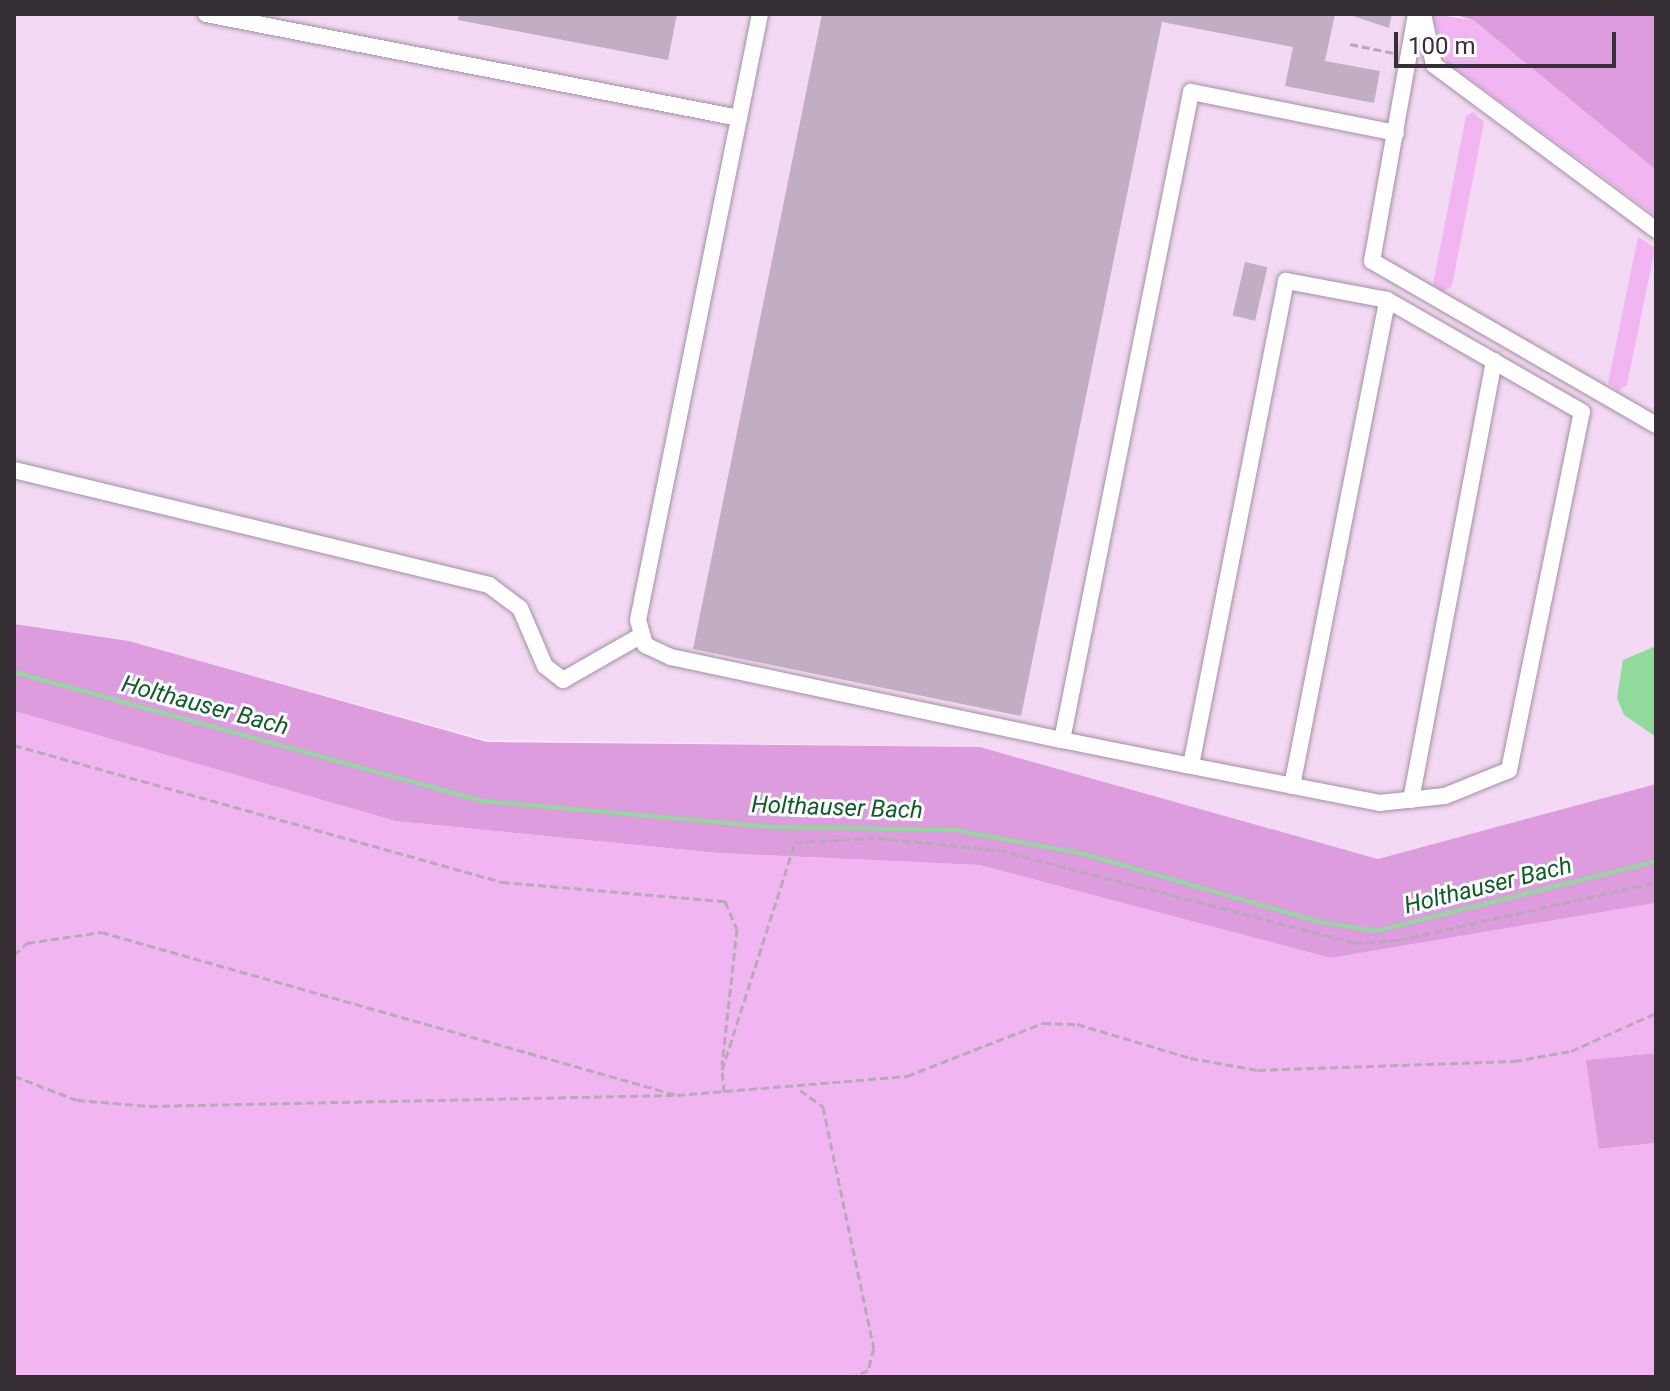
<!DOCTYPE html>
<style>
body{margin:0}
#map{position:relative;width:1670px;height:1391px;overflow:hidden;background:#fce8fc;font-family:Roboto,sans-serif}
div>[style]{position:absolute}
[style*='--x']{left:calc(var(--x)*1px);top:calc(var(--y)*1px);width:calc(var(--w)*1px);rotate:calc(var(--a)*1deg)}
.built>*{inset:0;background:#f3d9f3}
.green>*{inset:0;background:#f1b6f2}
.forest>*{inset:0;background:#dd9cde}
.water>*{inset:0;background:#90db9b}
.stream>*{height:4px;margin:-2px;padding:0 2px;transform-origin:2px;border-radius:2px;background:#90db9b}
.building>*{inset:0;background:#c1aec2;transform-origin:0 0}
.path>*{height:3px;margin-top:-1.5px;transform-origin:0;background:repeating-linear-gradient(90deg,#b8a9b8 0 8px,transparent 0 12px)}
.roads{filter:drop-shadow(0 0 2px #a290a2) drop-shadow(0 0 2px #a290a2)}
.minor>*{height:16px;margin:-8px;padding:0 8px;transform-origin:8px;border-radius:8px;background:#fff}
span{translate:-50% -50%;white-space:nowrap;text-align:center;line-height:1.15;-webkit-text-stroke:6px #fffbff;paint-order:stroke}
.water-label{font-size:24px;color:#0c5f26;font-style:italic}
.frame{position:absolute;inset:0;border:16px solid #362f36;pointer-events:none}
.scale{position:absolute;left:1394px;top:32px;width:222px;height:36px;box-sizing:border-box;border:4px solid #362f36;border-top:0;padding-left:10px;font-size:24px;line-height:28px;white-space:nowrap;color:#362f36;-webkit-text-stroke:6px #fffbff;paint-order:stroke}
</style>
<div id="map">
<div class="built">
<i style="clip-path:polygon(14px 14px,1432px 14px,1447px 62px,1656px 216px,1656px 784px,1379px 859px,980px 747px,486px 740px,129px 641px,14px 624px)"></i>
</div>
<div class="green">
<i style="clip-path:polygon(1432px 14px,1473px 20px,1656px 170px,1656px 216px,1447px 62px)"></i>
<i style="clip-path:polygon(1473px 112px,1484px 122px,1452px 286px,1443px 292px,1433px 284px,1466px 116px)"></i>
<i style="clip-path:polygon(1638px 237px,1655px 248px,1627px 385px,1618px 391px,1608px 383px)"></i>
<i style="clip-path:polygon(14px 711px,395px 821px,717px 853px,979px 865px,1331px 958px,1656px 903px,1656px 1053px,1587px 1060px,1600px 1149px,1656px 1143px,1656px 1377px,14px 1377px)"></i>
</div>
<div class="forest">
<i style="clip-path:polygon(1452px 14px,1656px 16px,1656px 170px,1473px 20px)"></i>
<i style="clip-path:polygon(14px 624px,129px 641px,487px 742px,980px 747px,1378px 859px,1656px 784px,1656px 903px,1331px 958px,979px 865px,717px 853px,395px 821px,14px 711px)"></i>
<i style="clip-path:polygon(1656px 1053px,1656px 1143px,1599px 1149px,1586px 1060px)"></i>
</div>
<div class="water">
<i style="clip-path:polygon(1656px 646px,1656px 737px,1624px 715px,1617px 698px,1623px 660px)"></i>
</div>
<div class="stream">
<i style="--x:14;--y:672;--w:485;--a:15.4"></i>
<i style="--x:482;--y:801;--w:295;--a:5.1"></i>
<i style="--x:776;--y:827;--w:179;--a:1"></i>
<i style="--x:955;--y:830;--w:131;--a:10.5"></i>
<i style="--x:1084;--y:854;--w:246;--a:16.1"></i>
<i style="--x:1320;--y:922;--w:57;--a:9.1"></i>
<i style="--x:1376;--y:931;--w:289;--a:-14"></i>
</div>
<div class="building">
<i style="clip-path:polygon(459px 14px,677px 14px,668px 60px,458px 20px)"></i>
<i style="clip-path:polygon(822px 14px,1335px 14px,1325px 61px,1380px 71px,1374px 103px,1285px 86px,1293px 47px,1162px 22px,1021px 716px,693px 649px)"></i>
<i style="clip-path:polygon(1347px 14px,1392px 14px,1389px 28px)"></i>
<i style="left:1245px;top:262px;width:23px;height:55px;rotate:13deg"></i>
</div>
<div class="path">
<i style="--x:1653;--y:14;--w:4;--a:34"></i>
<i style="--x:1350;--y:44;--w:45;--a:11.6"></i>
<i style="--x:14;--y:745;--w:507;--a:15.68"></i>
<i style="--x:502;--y:882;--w:224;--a:4.9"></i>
<i style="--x:725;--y:901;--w:30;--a:67"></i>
<i style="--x:737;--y:929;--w:137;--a:96.3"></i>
<i style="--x:14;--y:955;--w:18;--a:-43"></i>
<i style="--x:27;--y:943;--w:75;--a:-8.5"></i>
<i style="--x:101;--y:932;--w:599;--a:15.8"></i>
<i style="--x:677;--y:1095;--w:231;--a:-4.7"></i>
<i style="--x:907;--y:1076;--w:146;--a:-21.3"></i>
<i style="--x:1043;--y:1023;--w:34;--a:2"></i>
<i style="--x:1077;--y:1024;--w:118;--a:16.7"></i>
<i style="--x:1190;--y:1058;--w:69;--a:10"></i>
<i style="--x:1258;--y:1070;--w:256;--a:-2"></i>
<i style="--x:1514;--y:1061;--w:58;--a:-10"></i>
<i style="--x:1571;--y:1051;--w:93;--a:-24.1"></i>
<i style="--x:14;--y:1076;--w:67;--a:20.9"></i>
<i style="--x:77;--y:1100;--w:73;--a:4.7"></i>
<i style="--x:150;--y:1106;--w:523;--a:-1.2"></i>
<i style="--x:800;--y:1090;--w:29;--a:36"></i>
<i style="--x:823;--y:1107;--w:246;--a:78.1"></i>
<i style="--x:874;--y:1348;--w:23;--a:105"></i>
<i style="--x:868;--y:1370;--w:17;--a:155"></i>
<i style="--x:724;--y:1092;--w:22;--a:-95"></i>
<i style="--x:722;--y:1070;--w:239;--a:-72.2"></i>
<i style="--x:795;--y:842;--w:83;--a:-2.8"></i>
<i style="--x:878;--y:838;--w:122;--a:5.7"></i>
<i style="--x:999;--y:850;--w:368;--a:14.6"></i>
<i style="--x:1355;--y:943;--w:44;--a:-3.9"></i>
<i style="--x:1399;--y:940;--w:263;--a:-12.7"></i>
</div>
<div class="roads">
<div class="minor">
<i style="--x:206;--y:14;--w:543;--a:11.04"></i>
<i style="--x:760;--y:14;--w:618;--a:101.38"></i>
<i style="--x:638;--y:620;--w:26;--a:74"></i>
<i style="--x:645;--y:645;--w:29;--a:25"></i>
<i style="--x:671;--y:657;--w:400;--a:12"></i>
<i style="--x:1062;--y:740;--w:661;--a:-78.74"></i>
<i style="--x:1191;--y:92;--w:209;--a:11.3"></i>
<i style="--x:1416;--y:14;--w:251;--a:100.1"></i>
<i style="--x:1372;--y:261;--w:328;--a:30"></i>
<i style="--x:1423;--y:14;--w:52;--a:77.8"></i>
<i style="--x:1434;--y:65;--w:277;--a:36.6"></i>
<i style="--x:14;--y:470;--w:489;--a:13.6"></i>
<i style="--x:489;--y:585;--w:39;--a:37"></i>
<i style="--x:520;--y:608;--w:63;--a:66.7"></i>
<i style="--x:545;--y:666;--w:23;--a:38"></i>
<i style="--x:563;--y:680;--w:91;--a:-29.7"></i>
<i style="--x:1062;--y:740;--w:132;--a:11.4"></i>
<i style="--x:1191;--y:766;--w:192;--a:11.1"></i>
<i style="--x:1379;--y:803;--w:66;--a:-6.1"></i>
<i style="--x:1445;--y:796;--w:69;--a:-22.1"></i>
<i style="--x:1509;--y:770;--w:365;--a:-78.5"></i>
<i style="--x:1582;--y:412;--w:225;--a:-150.1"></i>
<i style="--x:1387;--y:300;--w:103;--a:-169.3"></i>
<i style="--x:1286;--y:281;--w:494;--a:101.1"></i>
<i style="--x:1292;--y:786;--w:495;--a:-78.9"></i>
<i style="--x:1411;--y:800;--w:447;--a:-79.3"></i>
</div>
</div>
<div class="water-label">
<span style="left:205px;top:706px;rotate:15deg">Holthauser Bach</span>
<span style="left:837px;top:808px;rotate:2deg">Holthauser Bach</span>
<span style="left:1488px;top:886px;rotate:-14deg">Holthauser Bach</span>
</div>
<div class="frame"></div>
<div class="scale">100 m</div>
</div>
